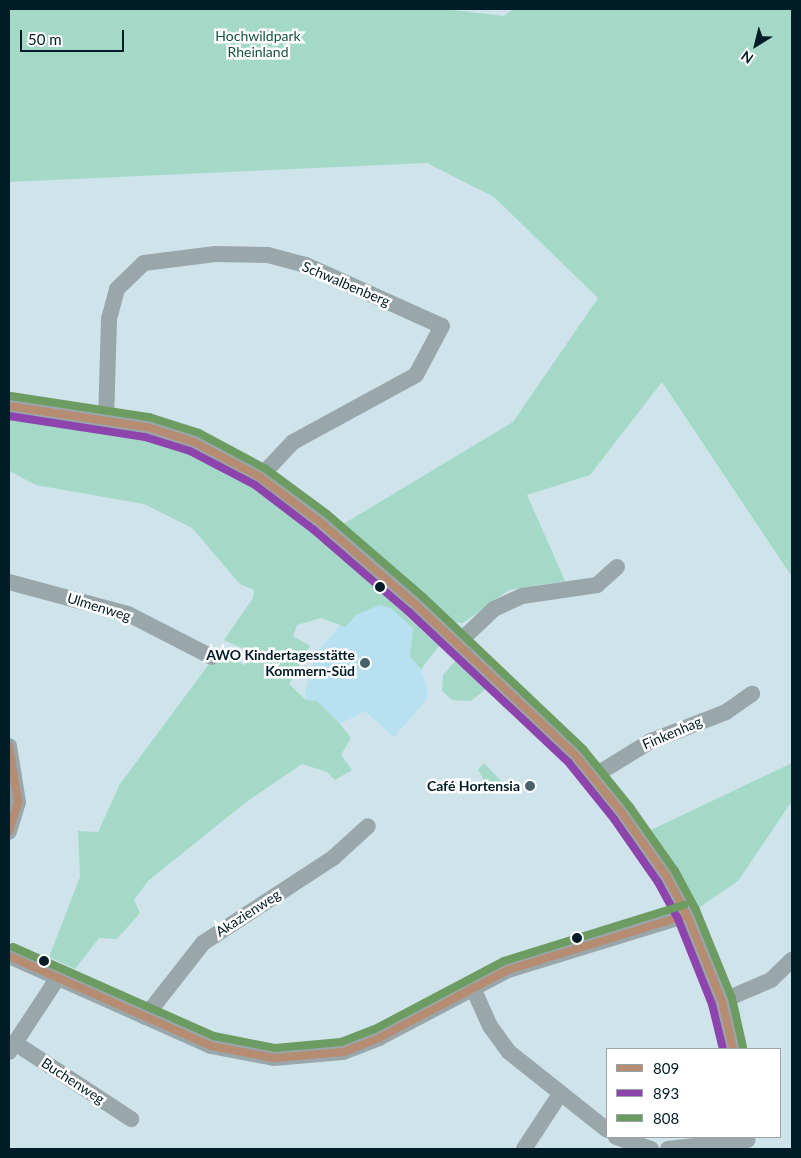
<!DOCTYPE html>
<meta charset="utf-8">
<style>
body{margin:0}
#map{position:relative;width:801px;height:1158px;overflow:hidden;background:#cfe3ea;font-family:Lato,sans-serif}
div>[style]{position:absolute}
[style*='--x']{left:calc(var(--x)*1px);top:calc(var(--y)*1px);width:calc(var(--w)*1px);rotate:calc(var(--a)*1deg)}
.built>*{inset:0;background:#b7e1f1}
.green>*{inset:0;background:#a4d9c8}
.minor>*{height:16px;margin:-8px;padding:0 8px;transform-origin:8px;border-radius:8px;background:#99a7ab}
.bus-1>*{height:8px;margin:-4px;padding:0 4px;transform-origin:4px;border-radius:4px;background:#b68c72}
.bus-2>*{height:8px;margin:-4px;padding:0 4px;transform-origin:4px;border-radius:4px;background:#8e44ad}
.bus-3>*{height:8px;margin:-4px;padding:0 4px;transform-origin:4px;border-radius:4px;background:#6d9c62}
.dots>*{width:14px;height:14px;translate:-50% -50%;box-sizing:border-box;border:2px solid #fff;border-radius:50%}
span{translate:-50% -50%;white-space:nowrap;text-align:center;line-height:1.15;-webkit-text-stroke:5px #fff;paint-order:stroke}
.park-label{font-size:14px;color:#14533b}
.street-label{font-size:14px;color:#001c26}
.poi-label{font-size:14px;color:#001c26;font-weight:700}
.right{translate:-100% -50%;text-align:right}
.frame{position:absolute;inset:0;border:10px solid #001c26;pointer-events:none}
.legend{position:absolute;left:606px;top:1048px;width:175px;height:90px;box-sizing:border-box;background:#fff;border:1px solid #99a4a8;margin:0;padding:6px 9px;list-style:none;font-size:15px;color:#001c26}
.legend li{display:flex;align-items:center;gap:10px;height:25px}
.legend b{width:25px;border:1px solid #99a4a8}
.north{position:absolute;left:731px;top:20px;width:50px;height:50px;-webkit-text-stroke:4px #fff;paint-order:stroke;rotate:216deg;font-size:14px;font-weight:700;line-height:20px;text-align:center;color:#001c26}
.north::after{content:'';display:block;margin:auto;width:18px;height:22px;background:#001c26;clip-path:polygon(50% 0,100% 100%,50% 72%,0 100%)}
.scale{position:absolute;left:20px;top:30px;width:104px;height:22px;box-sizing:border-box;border:2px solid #001c26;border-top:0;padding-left:6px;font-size:15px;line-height:18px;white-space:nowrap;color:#001c26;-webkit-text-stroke:4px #fff;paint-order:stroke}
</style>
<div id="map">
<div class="built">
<i style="clip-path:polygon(385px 601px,413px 630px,410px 657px,421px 669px,428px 692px,426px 700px,394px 737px,365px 711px,340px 724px,317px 701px,306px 700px,305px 692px,316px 654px,351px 612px)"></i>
</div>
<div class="green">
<i style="clip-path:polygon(9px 9px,444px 9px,504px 16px,513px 9px,792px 9px,792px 577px,662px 382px,590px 475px,527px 495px,565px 581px,509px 590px,463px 623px,446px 622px,430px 601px,340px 526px,513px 422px,598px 298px,494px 197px,427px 163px,9px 182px)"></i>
<i style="clip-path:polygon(9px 418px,146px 437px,189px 451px,247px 483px,311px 528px,439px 646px,421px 669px,410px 657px,413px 629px,391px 608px,379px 605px,356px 615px,345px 627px,321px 618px,297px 625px,293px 636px,310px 646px,289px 684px,306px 700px,317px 701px,340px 724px,351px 738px,341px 755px,352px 770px,335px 780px,327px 772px,302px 764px,245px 803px,148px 881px,134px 900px,140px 913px,117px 939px,99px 938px,75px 969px,49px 957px,80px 877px,78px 831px,98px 832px,120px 784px,212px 660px,231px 657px,244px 665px,256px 657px,272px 659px,275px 653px,257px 655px,224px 640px,253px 598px,254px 590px,240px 584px,192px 528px,144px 504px,36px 485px,9px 471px)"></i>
<i style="clip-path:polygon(457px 659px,488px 687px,471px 701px,452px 700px,442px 691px,443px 675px)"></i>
<i style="clip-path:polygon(484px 763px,502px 782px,491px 792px,478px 770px)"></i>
<i style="clip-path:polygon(792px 763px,792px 801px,738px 881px,697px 909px,651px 830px)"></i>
</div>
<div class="minor">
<i style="--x:9;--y:406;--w:140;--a:8.7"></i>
<i style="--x:147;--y:427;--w:49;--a:17.7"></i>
<i style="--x:194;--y:442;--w:75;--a:27.9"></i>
<i style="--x:260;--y:477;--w:75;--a:36.9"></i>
<i style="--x:320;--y:522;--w:127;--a:40.8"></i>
<i style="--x:416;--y:605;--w:220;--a:43.3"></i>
<i style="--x:576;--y:756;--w:73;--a:51.1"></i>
<i style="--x:622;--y:813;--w:78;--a:54.9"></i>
<i style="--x:667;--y:877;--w:43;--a:62.2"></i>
<i style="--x:687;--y:915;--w:93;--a:67.9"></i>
<i style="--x:722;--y:1001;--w:49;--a:77.1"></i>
<i style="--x:106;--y:421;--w:102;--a:-88.3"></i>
<i style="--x:109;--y:319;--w:31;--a:-75"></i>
<i style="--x:117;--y:289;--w:37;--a:-44"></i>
<i style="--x:144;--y:263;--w:72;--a:-7.2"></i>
<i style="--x:215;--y:254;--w:53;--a:1.1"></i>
<i style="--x:268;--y:255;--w:39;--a:15"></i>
<i style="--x:306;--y:265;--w:149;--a:24.2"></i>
<i style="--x:442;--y:326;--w:55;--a:118"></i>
<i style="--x:416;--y:375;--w:140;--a:151.4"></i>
<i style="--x:293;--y:442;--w:48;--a:133.3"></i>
<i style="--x:9;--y:582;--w:123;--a:15.1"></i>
<i style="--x:128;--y:614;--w:94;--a:27.1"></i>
<i style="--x:456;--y:645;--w:52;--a:-43.5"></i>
<i style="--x:494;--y:609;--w:31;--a:-25"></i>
<i style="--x:522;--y:596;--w:76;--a:-8.3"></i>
<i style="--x:597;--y:585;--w:27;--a:-42"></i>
<i style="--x:9;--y:746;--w:57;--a:80.9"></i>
<i style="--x:18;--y:802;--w:31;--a:107"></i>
<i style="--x:594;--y:776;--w:67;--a:-31.6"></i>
<i style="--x:651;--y:741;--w:80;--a:-21.1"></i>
<i style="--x:726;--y:712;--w:32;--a:-35"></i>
<i style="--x:9;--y:956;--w:221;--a:24"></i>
<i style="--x:211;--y:1046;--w:64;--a:10.8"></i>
<i style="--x:274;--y:1058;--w:69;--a:-5"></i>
<i style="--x:343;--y:1052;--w:39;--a:-21"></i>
<i style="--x:379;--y:1038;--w:146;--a:-27.8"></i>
<i style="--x:508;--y:970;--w:187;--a:-17.1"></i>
<i style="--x:472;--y:986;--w:44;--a:65.8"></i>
<i style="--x:490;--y:1026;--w:32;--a:54"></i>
<i style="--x:509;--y:1052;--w:125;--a:38.5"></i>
<i style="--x:722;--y:1001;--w:53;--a:-23.2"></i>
<i style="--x:771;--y:980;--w:29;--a:-44"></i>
<i style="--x:145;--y:1017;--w:94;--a:-51.9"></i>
<i style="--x:203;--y:943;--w:155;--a:-33.2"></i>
<i style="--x:333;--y:858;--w:47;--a:-42.4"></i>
<i style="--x:15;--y:1043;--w:139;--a:33.2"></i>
<i style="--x:9;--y:1052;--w:87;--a:-56.7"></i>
<i style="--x:616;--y:1137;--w:37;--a:19"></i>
<i style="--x:524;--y:1149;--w:66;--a:-56.8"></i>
<i style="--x:668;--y:1149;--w:80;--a:-6.5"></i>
</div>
<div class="bus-1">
<i style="--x:9;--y:406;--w:140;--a:8.7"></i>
<i style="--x:147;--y:427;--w:49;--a:17.7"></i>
<i style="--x:194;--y:442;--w:75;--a:27.9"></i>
<i style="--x:260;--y:477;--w:75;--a:36.9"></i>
<i style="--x:320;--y:522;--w:127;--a:40.8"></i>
<i style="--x:416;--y:605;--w:220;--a:43.3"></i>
<i style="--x:576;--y:756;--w:73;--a:51.1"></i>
<i style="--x:622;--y:813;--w:78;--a:54.9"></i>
<i style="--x:667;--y:877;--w:43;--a:62.2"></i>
<i style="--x:687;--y:915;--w:93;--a:67.9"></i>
<i style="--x:722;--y:1001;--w:49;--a:77.1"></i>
<i style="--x:9;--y:746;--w:57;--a:80.9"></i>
<i style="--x:18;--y:802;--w:31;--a:107"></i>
<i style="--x:9;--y:956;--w:221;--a:24"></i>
<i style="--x:211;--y:1046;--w:64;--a:10.8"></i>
<i style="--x:274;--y:1058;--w:69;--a:-5"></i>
<i style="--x:343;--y:1052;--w:39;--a:-21"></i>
<i style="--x:379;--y:1038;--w:146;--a:-27.8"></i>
<i style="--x:508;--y:970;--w:187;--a:-17.1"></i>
</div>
<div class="bus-2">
<i style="--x:9;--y:416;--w:138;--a:8.8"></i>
<i style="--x:145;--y:437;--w:47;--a:17.3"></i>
<i style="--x:190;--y:451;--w:73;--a:27.6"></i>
<i style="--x:255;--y:485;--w:74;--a:37.3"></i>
<i style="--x:314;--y:530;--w:125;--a:40.8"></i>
<i style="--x:409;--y:612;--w:220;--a:43.3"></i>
<i style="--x:569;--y:763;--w:72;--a:51.2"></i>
<i style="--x:614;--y:819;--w:77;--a:55.1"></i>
<i style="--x:658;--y:882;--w:42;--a:61.6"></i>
<i style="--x:678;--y:919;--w:92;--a:68.2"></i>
<i style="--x:712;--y:1004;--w:46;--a:76.3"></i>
</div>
<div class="bus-3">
<i style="--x:11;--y:396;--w:140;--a:8.7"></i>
<i style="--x:149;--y:417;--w:52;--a:17.7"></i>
<i style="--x:199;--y:433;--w:76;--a:28.2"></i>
<i style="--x:266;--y:469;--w:76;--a:36.4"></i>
<i style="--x:327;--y:514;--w:127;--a:40.8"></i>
<i style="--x:423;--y:597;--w:221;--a:43.5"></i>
<i style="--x:583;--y:749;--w:75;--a:51"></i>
<i style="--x:630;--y:807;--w:78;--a:54.9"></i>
<i style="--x:675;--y:871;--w:44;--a:61.7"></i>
<i style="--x:696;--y:910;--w:95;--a:67.8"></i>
<i style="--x:732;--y:998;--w:50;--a:77.3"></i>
<i style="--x:13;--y:947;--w:220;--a:23.9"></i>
<i style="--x:214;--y:1036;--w:62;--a:11.1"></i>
<i style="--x:275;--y:1048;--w:66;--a:-5.2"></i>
<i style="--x:341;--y:1042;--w:36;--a:-21"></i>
<i style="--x:375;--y:1029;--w:146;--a:-27.8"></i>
<i style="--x:504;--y:961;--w:189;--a:-17.3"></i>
</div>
<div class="dots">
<i style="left:380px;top:587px;background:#001c26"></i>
<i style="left:365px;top:663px;background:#48626b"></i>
<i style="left:530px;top:786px;background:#48626b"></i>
<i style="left:577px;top:938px;background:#001c26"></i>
<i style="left:44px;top:961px;background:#001c26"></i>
</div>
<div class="park-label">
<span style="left:258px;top:44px">Hochwildpark<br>Rheinland</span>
</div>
<div class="street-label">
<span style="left:346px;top:284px;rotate:23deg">Schwalbenberg</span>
<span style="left:99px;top:607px;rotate:17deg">Ulmenweg</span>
<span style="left:672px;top:733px;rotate:-23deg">Finkenhag</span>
<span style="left:248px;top:913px;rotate:-33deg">Akazienweg</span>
<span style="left:73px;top:1081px;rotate:33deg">Buchenweg</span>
</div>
<div class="poi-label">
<span class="right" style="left:355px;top:663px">AWO Kindertagesstätte<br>Kommern-Süd</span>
<span class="right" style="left:520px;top:786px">Café Hortensia</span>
</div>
<div class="frame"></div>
<ul class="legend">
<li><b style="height:6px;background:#b68c72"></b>809</li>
<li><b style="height:6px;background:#8e44ad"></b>893</li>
<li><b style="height:6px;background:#6d9c62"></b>808</li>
</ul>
<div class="north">N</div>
<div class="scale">50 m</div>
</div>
